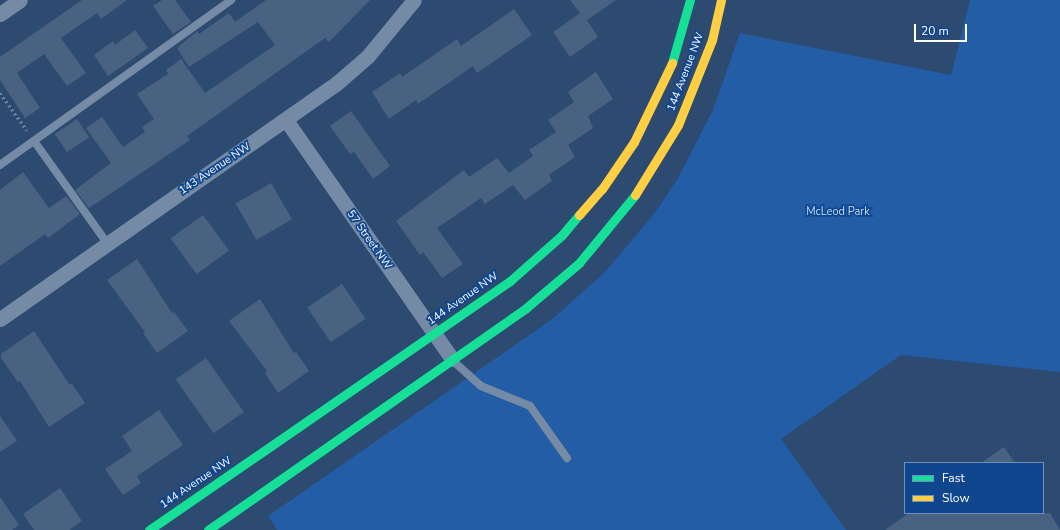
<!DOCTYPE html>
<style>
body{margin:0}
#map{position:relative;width:1060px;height:530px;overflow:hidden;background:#2d4a71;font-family:"Nunito Sans",sans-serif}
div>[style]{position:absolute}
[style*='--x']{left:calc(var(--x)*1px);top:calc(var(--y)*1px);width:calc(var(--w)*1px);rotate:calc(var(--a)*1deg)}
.green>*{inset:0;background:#235da5}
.building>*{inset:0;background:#4a6281;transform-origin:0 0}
.path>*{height:2.5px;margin-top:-1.25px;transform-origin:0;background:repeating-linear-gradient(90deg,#748aa5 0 2px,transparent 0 5px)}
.lane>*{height:8px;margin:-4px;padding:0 4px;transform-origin:4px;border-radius:4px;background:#748aa5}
.street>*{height:15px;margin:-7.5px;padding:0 7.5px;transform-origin:7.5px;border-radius:7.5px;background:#748aa5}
.fast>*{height:9px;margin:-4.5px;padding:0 4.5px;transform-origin:4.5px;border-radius:4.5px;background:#16e098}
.slow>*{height:9px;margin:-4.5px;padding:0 4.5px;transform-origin:4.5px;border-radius:4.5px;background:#ffcf43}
span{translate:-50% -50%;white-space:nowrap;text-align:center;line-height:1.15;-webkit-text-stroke:3.5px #10468e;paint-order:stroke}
.street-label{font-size:11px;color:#fff}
.park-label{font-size:11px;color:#bfdbfd}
.legend{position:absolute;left:904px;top:462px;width:140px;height:52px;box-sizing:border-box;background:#10468e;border:1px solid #7090bb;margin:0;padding:5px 7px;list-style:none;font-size:12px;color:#fff}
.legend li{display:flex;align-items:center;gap:8px;height:20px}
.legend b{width:20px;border:1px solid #7090bb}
.scale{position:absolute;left:914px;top:24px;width:53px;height:18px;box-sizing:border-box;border:2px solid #fff;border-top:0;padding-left:5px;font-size:12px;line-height:14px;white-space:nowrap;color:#fff;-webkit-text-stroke:3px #10468e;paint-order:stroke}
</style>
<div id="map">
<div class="green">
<i style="clip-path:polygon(970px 0,1060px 0,1060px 372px,901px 355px,781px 439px,846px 530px,277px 530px,268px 516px,551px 320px,604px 273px,654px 214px,677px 180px,713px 110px,740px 33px,951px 75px)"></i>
</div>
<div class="building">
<i style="clip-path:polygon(82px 0,127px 0,101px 19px,97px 13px,61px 38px,86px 73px,67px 86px,44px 54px,17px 73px,40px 108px,25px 118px,0 80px,0 57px)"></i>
<i style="clip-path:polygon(162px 0,175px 0,191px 22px,173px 34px,153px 6px)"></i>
<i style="clip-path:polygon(266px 0,370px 0,329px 42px,325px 38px,187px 136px,190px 140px,89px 208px,75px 190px,111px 163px,86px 128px,102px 117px,123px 147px,145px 132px,142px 127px,154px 119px,137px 94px,168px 74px,166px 70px,181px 59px,205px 93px,275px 45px,258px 22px,189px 67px,177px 48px,197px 31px,199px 34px,229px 13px,235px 22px)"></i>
<i style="clip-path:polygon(570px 0,616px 0,587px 20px,598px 37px,570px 57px,553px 32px,580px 13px)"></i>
<i style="clip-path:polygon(514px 9px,532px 35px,477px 73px,473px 66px,418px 104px,416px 100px,389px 119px,372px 92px,400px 73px,402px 77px,457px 39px,461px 46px)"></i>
<i style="clip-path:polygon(135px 30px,148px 48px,108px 76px,94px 55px,113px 41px,115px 45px)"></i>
<i style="clip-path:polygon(596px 72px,613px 99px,588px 116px,593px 128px,568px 145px,575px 157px,549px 175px,552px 181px,525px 200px,513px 185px,485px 204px,481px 198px,437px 228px,463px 264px,442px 278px,423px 252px,420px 255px,396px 221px,464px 170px,469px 177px,497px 158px,509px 173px,533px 156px,529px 150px,556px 132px,548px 120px,574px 102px,568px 92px)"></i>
<i style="clip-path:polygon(351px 111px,390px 166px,373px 179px,354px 152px,350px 154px,330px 126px)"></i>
<i style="left:77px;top:119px;width:22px;height:27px;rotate:56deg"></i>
<i style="clip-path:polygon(23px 172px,49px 208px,66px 196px,80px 214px,48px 238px,45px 234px,0 266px,0 190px)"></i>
<i style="left:271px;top:183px;width:42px;height:41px;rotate:60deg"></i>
<i style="left:203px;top:215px;width:44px;height:40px;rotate:54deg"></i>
<i style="clip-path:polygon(137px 259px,172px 313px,174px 312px,188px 331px,157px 353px,143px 333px,145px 332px,107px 280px)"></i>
<i style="left:342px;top:284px;width:42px;height:42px;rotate:56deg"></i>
<i style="clip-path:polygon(260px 299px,294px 353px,296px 352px,309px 371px,278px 393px,265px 373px,267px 371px,229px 321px)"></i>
<i style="clip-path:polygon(34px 331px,69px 384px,72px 384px,85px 403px,49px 427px,20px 381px,18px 382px,1px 358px,1px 354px)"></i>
<i style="left:206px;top:358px;width:66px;height:37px;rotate:55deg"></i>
<i style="clip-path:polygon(159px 410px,183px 445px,137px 476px,141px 483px,123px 495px,105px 469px,132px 451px,122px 436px)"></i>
<i style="clip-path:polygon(0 416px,17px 441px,0 452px)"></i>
<i style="clip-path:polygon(1004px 447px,1015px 463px,981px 463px)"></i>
<i style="clip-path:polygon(60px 488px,82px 521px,69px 530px,34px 530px,23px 514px)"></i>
<i style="clip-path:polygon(0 497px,19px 525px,12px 530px,0 530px)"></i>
<i style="clip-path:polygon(909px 513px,1050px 513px,1060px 530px,885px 530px)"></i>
</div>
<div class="path">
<i style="--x:0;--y:93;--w:46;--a:53.9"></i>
</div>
<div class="lane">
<i style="--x:34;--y:141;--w:125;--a:54.4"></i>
<i style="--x:0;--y:165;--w:284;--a:-35.5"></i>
<i style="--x:452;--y:360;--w:39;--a:42"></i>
<i style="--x:481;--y:386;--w:53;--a:22.2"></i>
<i style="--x:530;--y:406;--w:64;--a:54.6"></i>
</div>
<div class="street">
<i style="--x:0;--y:14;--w:24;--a:-35"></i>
<i style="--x:286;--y:120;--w:291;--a:55.2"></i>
<i style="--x:0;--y:319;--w:411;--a:-35"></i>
<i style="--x:337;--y:83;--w:41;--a:-41.1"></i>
<i style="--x:368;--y:56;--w:72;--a:-50.6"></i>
</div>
<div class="fast">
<i style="--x:672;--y:63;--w:66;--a:-74.1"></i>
<i style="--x:149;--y:530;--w:439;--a:-34.6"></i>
<i style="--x:510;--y:281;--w:69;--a:-41.5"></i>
<i style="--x:562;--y:235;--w:26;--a:-50"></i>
<i style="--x:208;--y:530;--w:388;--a:-34.9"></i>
<i style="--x:526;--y:308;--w:70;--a:-40.3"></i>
<i style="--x:579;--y:263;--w:88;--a:-50.5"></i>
</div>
<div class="slow">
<i style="--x:635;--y:195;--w:82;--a:-58.4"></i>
<i style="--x:678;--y:125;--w:92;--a:-68.2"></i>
<i style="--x:712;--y:40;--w:41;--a:-77.3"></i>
<i style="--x:579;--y:215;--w:35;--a:-49"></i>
<i style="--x:602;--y:189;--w:57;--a:-55.8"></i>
<i style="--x:634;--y:142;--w:88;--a:-64.3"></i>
</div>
<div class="street-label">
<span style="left:686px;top:72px;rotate:-69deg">144 Avenue NW</span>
<span style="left:215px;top:169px;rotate:-34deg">143 Avenue NW</span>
<span style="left:369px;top:240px;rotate:55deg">57 Street NW</span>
<span style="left:463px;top:299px;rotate:-35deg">144 Avenue NW</span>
<span style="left:196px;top:483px;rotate:-34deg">144 Avenue NW</span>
</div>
<div class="park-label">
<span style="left:838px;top:212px">McLeod Park</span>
</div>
<ul class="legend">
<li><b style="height:5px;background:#16e098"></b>Fast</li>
<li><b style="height:5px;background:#ffcf43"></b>Slow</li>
</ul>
<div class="scale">20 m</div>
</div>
